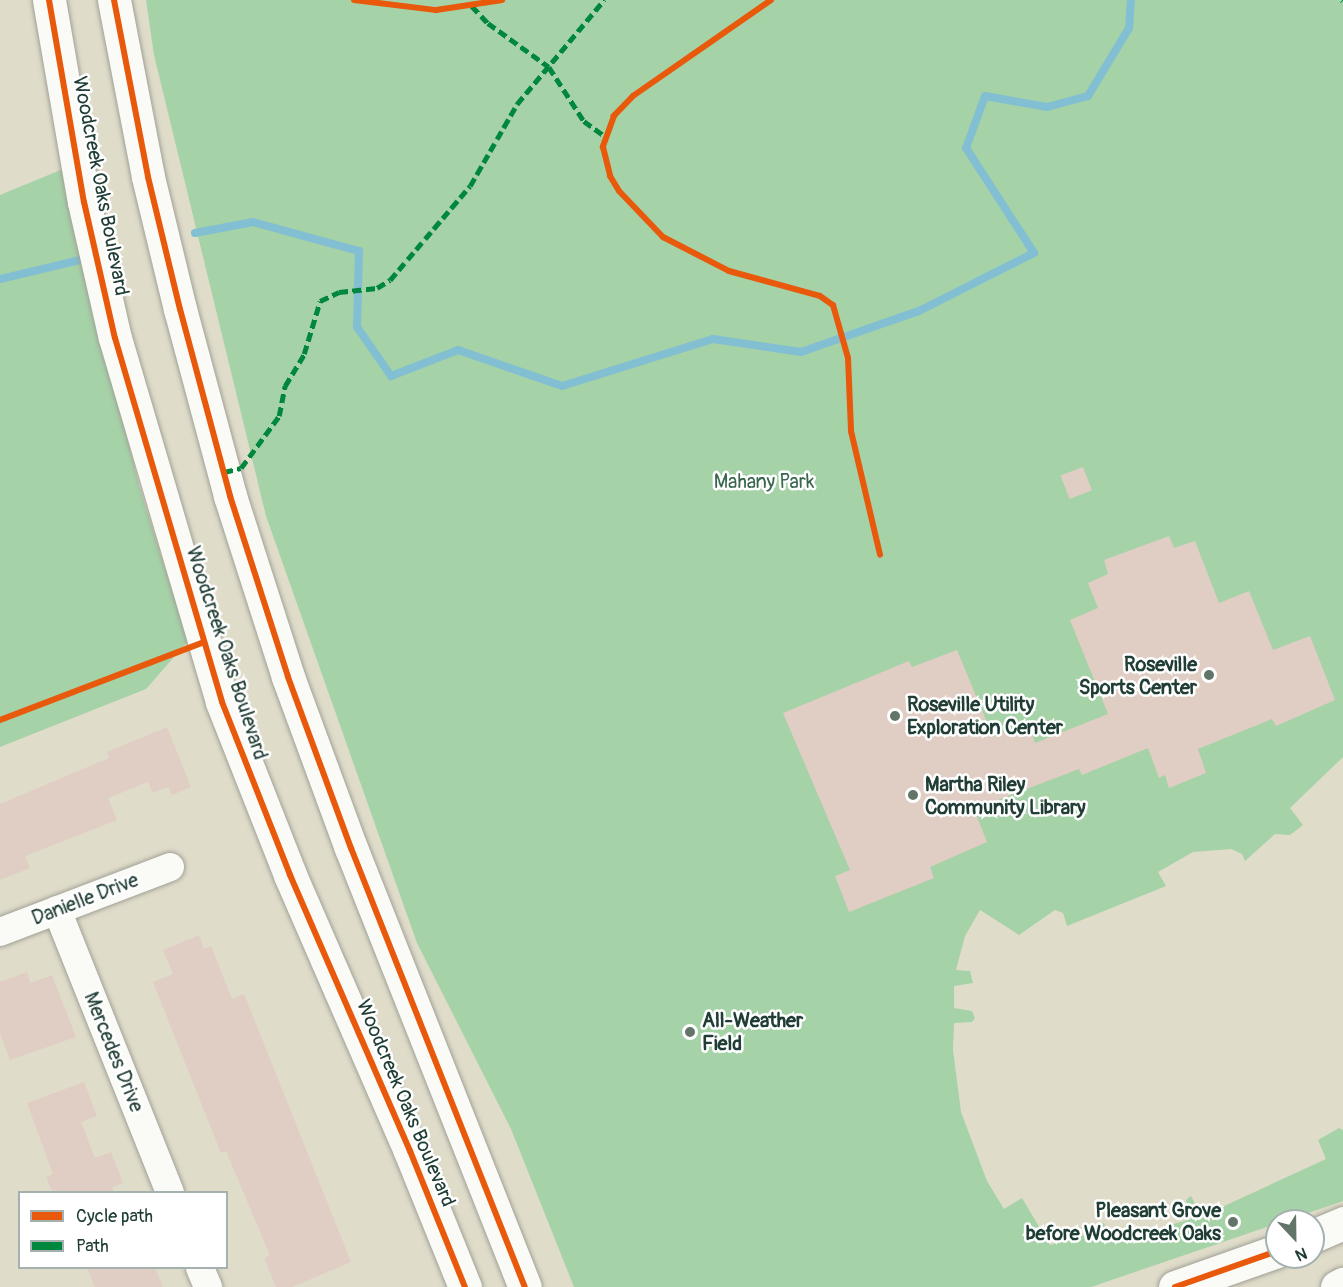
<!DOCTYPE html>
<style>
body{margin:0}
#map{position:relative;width:1343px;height:1287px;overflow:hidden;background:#e0dcca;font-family:Pangolin,sans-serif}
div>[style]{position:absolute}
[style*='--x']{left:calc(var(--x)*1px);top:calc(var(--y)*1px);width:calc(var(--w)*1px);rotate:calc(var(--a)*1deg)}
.green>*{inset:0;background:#a6d2a7}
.stream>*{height:8px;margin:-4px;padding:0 4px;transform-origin:4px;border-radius:4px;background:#82bfd2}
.building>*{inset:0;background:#e0cdc4;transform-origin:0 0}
.roads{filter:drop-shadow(0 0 2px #a0a196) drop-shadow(0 0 2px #a0a196)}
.minor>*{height:28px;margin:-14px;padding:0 14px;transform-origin:14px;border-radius:14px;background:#fafaf7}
.secondary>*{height:33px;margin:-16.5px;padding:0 16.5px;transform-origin:16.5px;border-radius:16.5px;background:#fafaf7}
.primary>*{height:33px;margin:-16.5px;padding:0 16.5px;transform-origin:16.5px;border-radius:16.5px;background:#fafaf7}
.quiet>*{height:4.5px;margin-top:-2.25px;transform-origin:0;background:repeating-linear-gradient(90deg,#00873e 0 9px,transparent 0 13.5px)}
.cycleway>*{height:6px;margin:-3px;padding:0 3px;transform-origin:3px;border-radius:3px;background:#e8590c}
.dots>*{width:16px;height:16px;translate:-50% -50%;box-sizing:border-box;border:3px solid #fff;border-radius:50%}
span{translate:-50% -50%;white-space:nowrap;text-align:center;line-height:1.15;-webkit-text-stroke:5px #fff;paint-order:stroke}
.street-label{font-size:20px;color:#1f3d34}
.park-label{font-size:20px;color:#39674e}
.poi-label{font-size:20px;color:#1f3d34;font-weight:700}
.right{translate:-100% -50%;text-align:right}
.left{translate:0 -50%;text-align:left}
.legend{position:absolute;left:18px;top:1191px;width:210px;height:78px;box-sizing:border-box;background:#fff;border:2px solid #a5b1ae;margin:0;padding:8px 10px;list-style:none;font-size:18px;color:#1f3d34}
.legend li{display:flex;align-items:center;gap:12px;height:30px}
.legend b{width:30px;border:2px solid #a5b1ae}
.north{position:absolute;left:1265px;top:1209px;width:60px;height:60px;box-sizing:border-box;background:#fff;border:2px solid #a5b1ae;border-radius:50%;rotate:158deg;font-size:16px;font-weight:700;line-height:24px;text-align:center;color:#1f3d34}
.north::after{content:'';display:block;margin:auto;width:21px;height:27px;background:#637568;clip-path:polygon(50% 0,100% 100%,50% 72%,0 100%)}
</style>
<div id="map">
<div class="green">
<i style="clip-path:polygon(146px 0,1343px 0,1343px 757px,1290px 808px,1303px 825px,1290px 835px,1275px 834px,1245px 861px,1242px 854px,1231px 849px,1193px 852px,1158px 872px,1166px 886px,1067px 926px,1063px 913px,1055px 910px,1019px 935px,980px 910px,965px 936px,956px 970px,970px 971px,973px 983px,954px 986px,954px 1008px,972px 1011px,975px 1018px,972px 1022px,954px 1023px,953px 1050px,961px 1112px,987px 1181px,1004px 1209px,1022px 1198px,1050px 1245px,1088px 1234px,1093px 1227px,1104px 1223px,1111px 1242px,1191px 1219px,1186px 1200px,1191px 1196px,1201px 1215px,1211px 1212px,1326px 1159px,1318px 1140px,1339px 1128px,1343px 1130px,1343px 1201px,1091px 1287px,574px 1287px,511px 1129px,417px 943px,266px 516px,154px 55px)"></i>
<i style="clip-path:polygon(63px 169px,139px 486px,188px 641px,146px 689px,0 747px,0 195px)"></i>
</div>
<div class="stream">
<i style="--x:195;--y:233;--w:59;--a:-10.7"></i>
<i style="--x:253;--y:222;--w:110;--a:15.3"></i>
<i style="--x:359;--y:251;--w:76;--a:91.5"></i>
<i style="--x:357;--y:327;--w:60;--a:55.2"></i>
<i style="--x:391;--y:376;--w:72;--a:-21.2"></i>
<i style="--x:458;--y:350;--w:110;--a:19.1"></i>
<i style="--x:562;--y:386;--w:158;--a:-17.3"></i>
<i style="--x:713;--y:339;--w:89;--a:8.4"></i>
<i style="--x:801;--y:352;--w:125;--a:-19.2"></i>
<i style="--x:919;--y:311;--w:129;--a:-26.8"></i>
<i style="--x:1034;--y:253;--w:125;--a:-122.9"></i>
<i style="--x:966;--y:148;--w:55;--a:-69.9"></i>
<i style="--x:985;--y:96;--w:63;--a:10.1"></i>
<i style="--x:1047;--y:107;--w:42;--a:-15"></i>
<i style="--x:1088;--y:96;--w:79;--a:-58.9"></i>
<i style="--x:1129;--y:28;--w:28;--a:-86"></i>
<i style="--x:0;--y:279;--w:86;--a:-13.4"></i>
</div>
<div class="building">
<i style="left:1083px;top:467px;width:25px;height:24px;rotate:69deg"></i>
<i style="clip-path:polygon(1169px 536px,1174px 548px,1195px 541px,1219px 603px,1249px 591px,1273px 650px,1310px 636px,1335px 700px,1276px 726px,1272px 719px,1198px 749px,1206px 773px,1169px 788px,1165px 775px,1159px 778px,1148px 748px,1082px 775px,1079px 769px,974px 809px,987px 842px,930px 867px,934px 878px,849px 912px,835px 876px,850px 870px,783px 713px,909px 661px,912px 667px,957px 650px,993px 737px,1028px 723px,1035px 743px,1108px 714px,1070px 620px,1098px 608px,1088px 583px,1108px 574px,1104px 560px)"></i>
<i style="clip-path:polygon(167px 727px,191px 787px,172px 795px,168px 787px,153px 793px,148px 782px,108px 798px,117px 820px,25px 856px,30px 868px,0 880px,0 804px,109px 758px,107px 752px)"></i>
<i style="clip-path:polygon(199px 935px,204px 949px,211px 946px,232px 999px,244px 994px,351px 1262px,292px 1287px,276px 1287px,264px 1258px,270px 1255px,226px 1151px,221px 1153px,153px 982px,173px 974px,163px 950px)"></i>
<i style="clip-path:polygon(27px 972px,30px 983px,52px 975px,76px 1037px,10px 1060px,0 1034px,0 982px)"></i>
<i style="clip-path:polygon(84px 1082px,97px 1116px,81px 1122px,95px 1158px,111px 1152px,123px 1183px,112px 1187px,114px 1192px,52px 1192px,46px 1177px,53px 1174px,27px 1103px)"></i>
<i style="clip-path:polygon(87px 1268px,155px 1268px,163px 1287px,95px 1287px)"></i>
</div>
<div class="roads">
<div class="minor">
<i style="--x:57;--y:910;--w:304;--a:68.2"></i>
<i style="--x:0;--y:932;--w:182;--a:-20.9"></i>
<i style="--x:200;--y:1268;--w:21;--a:67"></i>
</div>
<div class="secondary">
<i style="--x:49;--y:0;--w:205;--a:80.2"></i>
<i style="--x:84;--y:202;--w:139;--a:77.2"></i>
<i style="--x:115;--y:338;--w:379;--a:73.6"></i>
<i style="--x:222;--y:702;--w:186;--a:68.5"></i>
<i style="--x:290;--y:875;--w:301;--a:66.5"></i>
<i style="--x:410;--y:1151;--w:147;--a:68"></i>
<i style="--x:114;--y:0;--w:180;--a:79.1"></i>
<i style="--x:148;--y:177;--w:136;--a:76.4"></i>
<i style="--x:180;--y:309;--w:194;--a:75"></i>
<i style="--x:230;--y:496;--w:190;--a:72.2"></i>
<i style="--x:288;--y:677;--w:182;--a:69.8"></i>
<i style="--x:351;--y:848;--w:472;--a:68.4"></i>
</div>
<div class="primary">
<i style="--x:1313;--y:1236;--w:33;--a:-23"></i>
<i style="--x:1175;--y:1287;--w:108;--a:-19.4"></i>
<i style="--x:1337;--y:1287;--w:7;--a:-27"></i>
</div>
</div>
<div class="quiet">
<i style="--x:1342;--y:0;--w:1;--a:45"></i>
<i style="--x:472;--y:6;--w:23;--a:47"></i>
<i style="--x:488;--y:23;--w:75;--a:35.8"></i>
<i style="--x:549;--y:67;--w:64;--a:57.1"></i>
<i style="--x:584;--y:121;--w:26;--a:36"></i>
<i style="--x:224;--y:472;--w:17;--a:-13"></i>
<i style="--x:241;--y:468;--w:64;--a:-53.8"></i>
<i style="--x:279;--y:416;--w:31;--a:-79"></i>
<i style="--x:285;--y:386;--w:37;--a:-59"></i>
<i style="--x:304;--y:354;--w:55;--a:-73.2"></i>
<i style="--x:320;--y:301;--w:21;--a:-25"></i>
<i style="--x:339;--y:292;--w:38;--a:-6"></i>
<i style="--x:377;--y:288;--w:15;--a:-32"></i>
<i style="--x:390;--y:280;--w:123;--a:-49.6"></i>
<i style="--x:470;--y:186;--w:95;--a:-60.2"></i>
<i style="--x:517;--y:104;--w:136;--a:-50.1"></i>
</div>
<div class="cycleway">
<i style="--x:49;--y:0;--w:205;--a:80.2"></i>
<i style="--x:84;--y:202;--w:139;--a:77.2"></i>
<i style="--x:115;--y:338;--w:379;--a:73.6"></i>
<i style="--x:222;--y:702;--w:186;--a:68.5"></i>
<i style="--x:290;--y:875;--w:301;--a:66.5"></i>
<i style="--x:410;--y:1151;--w:147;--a:68"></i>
<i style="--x:114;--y:0;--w:180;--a:79.1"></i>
<i style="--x:148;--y:177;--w:136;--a:76.4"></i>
<i style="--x:180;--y:309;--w:194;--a:75"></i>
<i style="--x:230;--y:496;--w:190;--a:72.2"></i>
<i style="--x:288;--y:677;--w:182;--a:69.8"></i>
<i style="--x:351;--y:848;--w:472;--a:68.4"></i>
<i style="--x:354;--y:0;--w:83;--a:7"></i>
<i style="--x:436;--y:10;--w:67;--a:-8.6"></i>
<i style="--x:771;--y:0;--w:168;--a:145.2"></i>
<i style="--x:633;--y:96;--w:28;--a:134"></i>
<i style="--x:614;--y:116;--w:33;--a:110"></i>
<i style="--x:603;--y:147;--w:30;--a:76"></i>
<i style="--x:610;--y:176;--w:17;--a:59"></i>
<i style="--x:619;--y:191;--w:64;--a:46.3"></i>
<i style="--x:663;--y:237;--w:74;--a:27.3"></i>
<i style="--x:729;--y:271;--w:94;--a:15.4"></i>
<i style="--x:820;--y:296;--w:16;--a:35"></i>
<i style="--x:833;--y:305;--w:55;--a:74.2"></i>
<i style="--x:848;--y:358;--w:73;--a:87.6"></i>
<i style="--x:851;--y:431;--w:127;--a:76.8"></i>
<i style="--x:0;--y:720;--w:218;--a:-20.9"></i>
<i style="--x:1175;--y:1287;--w:108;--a:-19.4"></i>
</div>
<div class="dots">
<i style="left:1209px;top:675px;background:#637568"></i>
<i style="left:895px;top:716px;background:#637568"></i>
<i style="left:913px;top:795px;background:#637568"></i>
<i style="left:690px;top:1032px;background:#637568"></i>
<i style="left:1233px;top:1222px;background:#637568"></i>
</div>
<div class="street-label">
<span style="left:101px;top:186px;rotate:79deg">Woodcreek Oaks Boulevard</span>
<span style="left:227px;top:653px;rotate:72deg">Woodcreek Oaks Boulevard</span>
<span style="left:85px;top:899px;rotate:-21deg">Danielle Drive</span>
<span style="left:114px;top:1052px;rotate:68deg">Mercedes Drive</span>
<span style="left:406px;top:1103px;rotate:67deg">Woodcreek Oaks Boulevard</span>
</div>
<div class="park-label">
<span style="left:764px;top:481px">Mahany Park</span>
</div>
<div class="poi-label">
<span class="right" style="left:1197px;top:676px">Roseville<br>Sports Center</span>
<span class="left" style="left:907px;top:716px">Roseville Utility<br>Exploration Center</span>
<span class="left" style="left:925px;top:796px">Martha Riley<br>Community Library</span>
<span class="left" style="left:702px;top:1032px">All-Weather<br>Field</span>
<span class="right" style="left:1221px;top:1222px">Pleasant Grove<br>before Woodcreek Oaks</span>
</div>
<ul class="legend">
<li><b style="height:8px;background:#e8590c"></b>Cycle path</li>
<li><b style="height:8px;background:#00873e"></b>Path</li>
</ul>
<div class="north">N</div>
</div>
